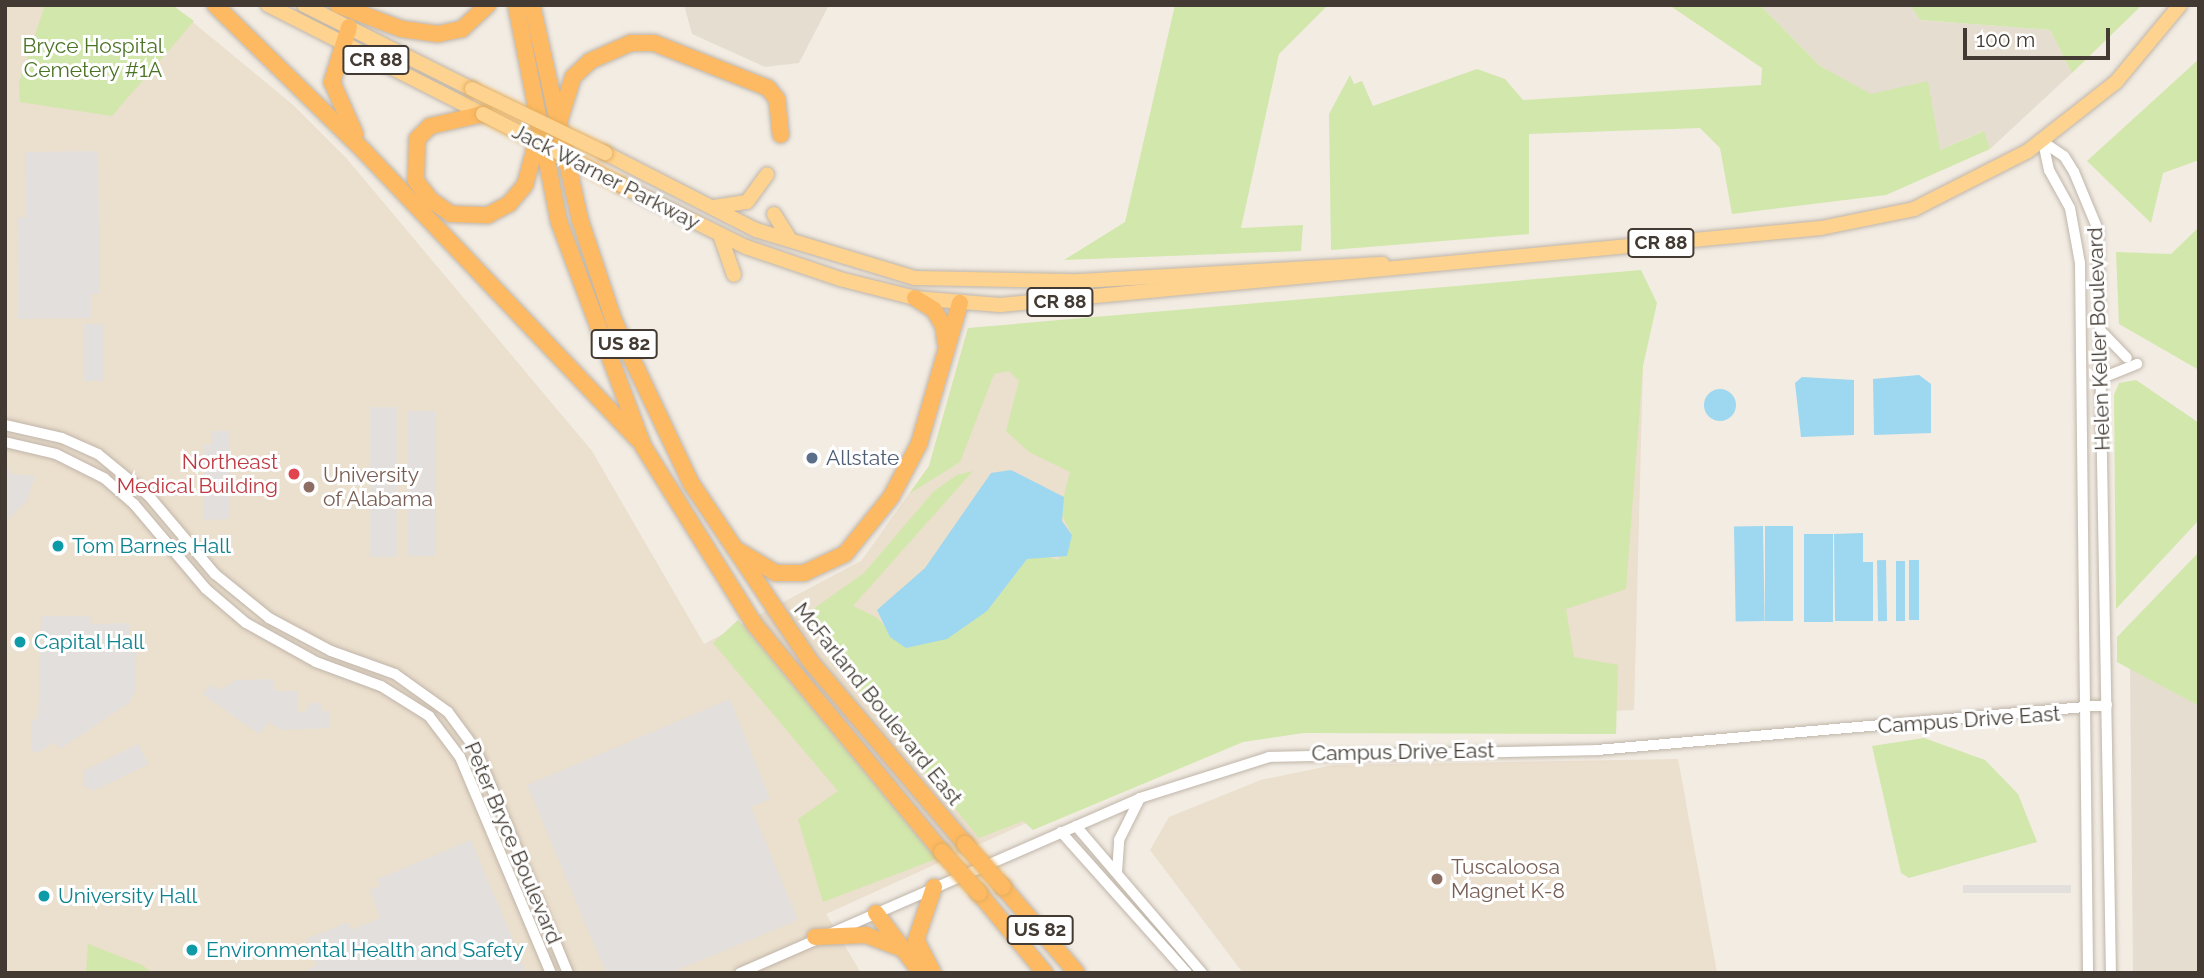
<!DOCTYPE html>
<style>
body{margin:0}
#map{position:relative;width:2204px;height:978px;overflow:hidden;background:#f2ece3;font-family:Raleway,sans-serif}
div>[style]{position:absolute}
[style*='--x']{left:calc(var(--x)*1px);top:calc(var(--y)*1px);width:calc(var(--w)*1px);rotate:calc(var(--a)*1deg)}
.residential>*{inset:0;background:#e6ddd1}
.education>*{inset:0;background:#ebdfcd}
.green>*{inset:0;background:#d2e7ab}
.parking>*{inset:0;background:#e2dfdc;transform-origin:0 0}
.water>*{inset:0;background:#9ed7f0;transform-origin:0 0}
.round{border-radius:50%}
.roads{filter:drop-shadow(0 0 2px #c0b5a9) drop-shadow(0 0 2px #c0b5a9)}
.minor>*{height:10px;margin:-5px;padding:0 5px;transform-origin:5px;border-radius:5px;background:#fff}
.major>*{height:14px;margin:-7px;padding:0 7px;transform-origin:7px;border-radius:7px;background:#fed38f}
.highway>*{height:16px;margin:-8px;padding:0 8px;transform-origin:8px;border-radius:8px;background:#feba62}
.bridges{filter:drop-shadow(0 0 2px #e3ae5f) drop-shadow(0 0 2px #e3ae5f)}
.major-bridge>*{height:14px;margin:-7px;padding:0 7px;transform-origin:7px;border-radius:7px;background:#fed38f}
.highway-bridge>*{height:16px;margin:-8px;padding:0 8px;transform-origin:8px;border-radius:8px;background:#feba62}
.dots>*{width:19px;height:19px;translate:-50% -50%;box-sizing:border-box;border:4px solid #fff;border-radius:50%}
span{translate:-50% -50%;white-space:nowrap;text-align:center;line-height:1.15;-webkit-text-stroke:6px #fff;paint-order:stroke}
.shield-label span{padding:2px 5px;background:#fff;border:2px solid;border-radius:5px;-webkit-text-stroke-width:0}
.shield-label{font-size:19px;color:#433b33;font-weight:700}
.park-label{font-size:21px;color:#4c7427}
.street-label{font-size:21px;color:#433b33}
.service-label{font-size:21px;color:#4e5e75}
.left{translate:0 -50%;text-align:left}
.health-label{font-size:21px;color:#be3a42}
.right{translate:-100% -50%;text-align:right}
.education-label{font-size:21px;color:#785e54}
.culture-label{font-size:21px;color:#0d838f}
.frame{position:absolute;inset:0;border:7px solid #433b33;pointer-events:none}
.scale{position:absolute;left:1963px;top:28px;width:147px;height:32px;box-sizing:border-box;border:4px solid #433b33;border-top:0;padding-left:9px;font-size:21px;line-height:24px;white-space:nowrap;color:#433b33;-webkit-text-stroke:5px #fff;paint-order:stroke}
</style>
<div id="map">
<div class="residential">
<i style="clip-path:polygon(684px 5px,829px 5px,799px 63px,765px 67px,692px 34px)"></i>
<i style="clip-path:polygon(1760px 5px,1910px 5px,1920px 20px,2050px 30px,2072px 73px,1990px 149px,1983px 131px,1940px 150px,1871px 95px,1820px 66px)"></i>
<i style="clip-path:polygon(2130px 668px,2199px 706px,2199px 973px,2133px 973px)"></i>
</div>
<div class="education">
<i style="clip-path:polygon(5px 5px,172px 5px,292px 104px,347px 159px,592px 451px,704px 644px,861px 561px,929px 466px,968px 328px,1643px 366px,1634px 710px,1310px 723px,1104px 766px,1110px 785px,826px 914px,861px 973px,5px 973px)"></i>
<i style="clip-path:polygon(1678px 759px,1717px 973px,1243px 973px,1150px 850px,1169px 817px,1261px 780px,1333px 765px)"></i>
</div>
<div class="green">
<i style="clip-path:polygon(45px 5px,172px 5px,194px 21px,112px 116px,20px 102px,19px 83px)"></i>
<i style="clip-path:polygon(1175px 5px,1328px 5px,1279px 54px,1241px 228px,1303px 225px,1301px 251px,1064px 260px,1125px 222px)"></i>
<i style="clip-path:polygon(1669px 5px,1760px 5px,1820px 66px,1871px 94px,1928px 81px,1940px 150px,1984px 131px,1990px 149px,1886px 195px,1732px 214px,1720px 148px,1700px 128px,1529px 134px,1529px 234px,1331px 250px,1329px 114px,1350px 75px,1354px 84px,1362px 81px,1373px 106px,1477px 69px,1505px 79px,1523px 100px,1761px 85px,1762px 68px)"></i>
<i style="clip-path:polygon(1910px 5px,2142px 5px,2072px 73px,2050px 30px,1920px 20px)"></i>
<i style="clip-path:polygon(2199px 59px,2199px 160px,2163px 173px,2151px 223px,2087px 161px)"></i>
<i style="clip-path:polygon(2199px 227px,2199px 370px,2119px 324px,2116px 252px,2171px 254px)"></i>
<i style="clip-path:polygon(1641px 270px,1657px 303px,1643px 366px,1626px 589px,1566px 609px,1574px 657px,1618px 665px,1616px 734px,1304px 733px,1243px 742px,1033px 830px,1023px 821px,979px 838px,824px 648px,812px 610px,864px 573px,934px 491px,957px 475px,973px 471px,853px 606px,876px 617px,906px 648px,987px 611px,1027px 559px,1039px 554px,1058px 560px,1072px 535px,1060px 511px,1070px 472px,1029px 452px,1006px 431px,1019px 381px,1009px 371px,994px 374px,960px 462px,909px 494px,929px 466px,968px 328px)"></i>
<i style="clip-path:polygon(2136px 380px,2199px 423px,2199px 520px,2116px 609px,2114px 395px,2119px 383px)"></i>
<i style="clip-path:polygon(2199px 552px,2199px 706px,2117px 662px,2117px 637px)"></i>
<i style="clip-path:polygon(738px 620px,936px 859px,823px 902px,798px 819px,838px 791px,713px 643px)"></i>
<i style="clip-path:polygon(1924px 738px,1985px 760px,2018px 794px,2037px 842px,1909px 878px,1901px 873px,1872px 746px)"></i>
<i style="clip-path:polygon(88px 944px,142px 965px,152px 973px,86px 973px)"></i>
</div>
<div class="parking">
<i style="clip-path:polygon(98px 151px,100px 294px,91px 294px,91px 318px,18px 319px,17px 218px,26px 217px,25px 152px)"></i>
<i style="left:84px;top:324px;width:20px;height:57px"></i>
<i style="left:369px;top:407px;width:28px;height:150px"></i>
<i style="left:408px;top:411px;width:28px;height:145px"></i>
<i style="clip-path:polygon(212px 431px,230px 431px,230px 519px,204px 520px,204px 445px,212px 445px)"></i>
<i style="clip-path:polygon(7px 465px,11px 474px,35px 476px,27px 501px,5px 522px)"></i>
<i style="clip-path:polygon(41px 616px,90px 616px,91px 624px,130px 623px,129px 642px,137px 642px,135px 692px,129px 703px,60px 749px,54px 742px,39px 752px,31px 751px,31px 720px,38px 719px)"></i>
<i style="clip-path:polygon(273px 679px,275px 691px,298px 691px,297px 712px,305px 712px,310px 703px,322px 703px,322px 711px,329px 711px,330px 728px,280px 730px,269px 722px,259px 734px,202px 694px,212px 685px,220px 690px,236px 680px)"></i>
<i style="clip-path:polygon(730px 699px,770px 799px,751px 807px,798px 920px,670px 973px,606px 973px,527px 785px)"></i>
<i style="clip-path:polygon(138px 744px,149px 764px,93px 791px,84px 786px,83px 771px)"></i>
<i style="clip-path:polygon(471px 840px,527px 973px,300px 973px,317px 965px,306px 939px,348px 922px,351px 930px,380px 918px,370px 890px,380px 886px,378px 879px)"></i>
<i style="left:2071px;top:885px;width:8px;height:108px;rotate:90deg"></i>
</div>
<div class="water">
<i style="clip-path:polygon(1919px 375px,1931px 384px,1931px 433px,1874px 435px,1873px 379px)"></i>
<i style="clip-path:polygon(1802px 377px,1854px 380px,1854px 435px,1801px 437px,1795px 383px)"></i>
<i class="round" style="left:1704px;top:389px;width:32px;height:32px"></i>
<i style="clip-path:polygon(1011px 470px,1064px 497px,1062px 521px,1072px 535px,1067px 556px,1027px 559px,987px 611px,947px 639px,906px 648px,890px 637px,877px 610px,925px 568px,991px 473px)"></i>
<i style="left:1763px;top:526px;width:95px;height:29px;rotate:89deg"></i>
<i style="left:1765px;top:526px;width:28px;height:95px"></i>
<i style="clip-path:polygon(1863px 533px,1863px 562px,1873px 562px,1873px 621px,1835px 621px,1834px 534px)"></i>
<i style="left:1804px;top:534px;width:29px;height:88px"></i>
<i style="left:1886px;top:560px;width:61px;height:9px;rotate:89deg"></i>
<i style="left:1909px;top:560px;width:10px;height:60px"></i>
<i style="left:1896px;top:561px;width:9px;height:60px"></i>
</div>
<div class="roads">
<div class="minor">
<i style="--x:2043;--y:142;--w:25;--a:34"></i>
<i style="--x:2064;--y:156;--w:19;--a:58"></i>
<i style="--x:2074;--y:172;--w:63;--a:67.5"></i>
<i style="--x:2098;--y:230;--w:743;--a:89"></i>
<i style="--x:2043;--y:142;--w:29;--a:78"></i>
<i style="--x:2049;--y:170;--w:43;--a:61.1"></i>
<i style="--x:2070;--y:208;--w:56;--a:79.7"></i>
<i style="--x:2080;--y:263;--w:710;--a:89.35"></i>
<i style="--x:2101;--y:331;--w:37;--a:46"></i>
<i style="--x:2102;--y:378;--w:38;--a:-22"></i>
<i style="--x:5;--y:425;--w:58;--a:12.8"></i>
<i style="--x:62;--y:438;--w:39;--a:24"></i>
<i style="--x:98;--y:454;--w:66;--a:39.5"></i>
<i style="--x:149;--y:496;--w:102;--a:49.8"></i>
<i style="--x:215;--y:574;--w:70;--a:39.2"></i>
<i style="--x:269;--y:618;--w:70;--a:28"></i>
<i style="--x:331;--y:651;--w:68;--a:19.8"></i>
<i style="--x:395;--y:674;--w:65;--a:35.6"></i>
<i style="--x:448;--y:712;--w:47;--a:53.6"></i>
<i style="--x:476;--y:750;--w:241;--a:67.6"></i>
<i style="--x:5;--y:442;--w:52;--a:13.2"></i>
<i style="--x:56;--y:454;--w:54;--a:26.6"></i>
<i style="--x:104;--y:478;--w:40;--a:41"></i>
<i style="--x:134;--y:504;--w:111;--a:49.7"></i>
<i style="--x:206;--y:589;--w:52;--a:40.4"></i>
<i style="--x:246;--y:623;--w:80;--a:29.1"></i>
<i style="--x:316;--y:662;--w:69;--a:20.3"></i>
<i style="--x:381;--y:686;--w:57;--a:32"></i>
<i style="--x:429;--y:716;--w:51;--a:52.9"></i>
<i style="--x:460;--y:757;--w:234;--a:67.2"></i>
<i style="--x:1076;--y:826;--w:194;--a:49.4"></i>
<i style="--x:1061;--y:832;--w:189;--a:48.2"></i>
<i style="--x:1117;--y:872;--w:32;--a:-86"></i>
<i style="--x:1119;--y:840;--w:47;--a:-63.4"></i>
<i style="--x:740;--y:973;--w:437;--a:-23.6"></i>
<i style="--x:1140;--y:798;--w:135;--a:-17.6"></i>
<i style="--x:1269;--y:757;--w:328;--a:-1.2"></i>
<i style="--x:1597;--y:750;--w:512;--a:-5.04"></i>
</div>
<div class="major">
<i style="--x:268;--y:5;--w:241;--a:26.9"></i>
<i style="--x:304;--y:5;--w:188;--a:26.6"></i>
<i style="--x:605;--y:153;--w:169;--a:27"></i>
<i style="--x:756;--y:230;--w:166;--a:16.8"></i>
<i style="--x:915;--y:278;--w:163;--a:1.1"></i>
<i style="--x:1078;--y:281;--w:305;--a:-3.2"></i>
<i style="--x:621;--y:185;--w:140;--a:26.4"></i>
<i style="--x:746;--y:247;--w:99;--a:18.8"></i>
<i style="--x:840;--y:279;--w:77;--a:14.2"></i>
<i style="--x:915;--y:298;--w:85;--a:4.7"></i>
<i style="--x:1000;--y:305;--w:825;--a:-5.36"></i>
<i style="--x:1821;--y:228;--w:95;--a:-11.5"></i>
<i style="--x:1914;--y:209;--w:128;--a:-27"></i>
<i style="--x:2028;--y:151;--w:112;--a:-38.1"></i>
<i style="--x:2116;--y:82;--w:100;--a:-50.3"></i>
<i style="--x:714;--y:207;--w:33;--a:-9"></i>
<i style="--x:747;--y:202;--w:34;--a:-54"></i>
<i style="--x:774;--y:214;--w:31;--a:58"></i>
<i style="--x:720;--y:235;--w:42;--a:70.7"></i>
</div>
<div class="highway">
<i style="--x:215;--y:5;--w:209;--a:44.4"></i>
<i style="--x:364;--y:151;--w:397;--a:46.5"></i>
<i style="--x:338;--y:5;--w:68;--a:20.6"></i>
<i style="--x:402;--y:29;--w:36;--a:8"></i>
<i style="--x:438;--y:34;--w:25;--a:-12"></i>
<i style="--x:462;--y:29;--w:35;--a:-43"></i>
<i style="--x:516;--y:5;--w:221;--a:78.8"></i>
<i style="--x:559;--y:222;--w:239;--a:69.4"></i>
<i style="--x:643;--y:446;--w:211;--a:58"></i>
<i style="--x:755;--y:625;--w:294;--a:50.5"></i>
<i style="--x:532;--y:5;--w:220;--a:77.4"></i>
<i style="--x:580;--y:220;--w:107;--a:71.4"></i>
<i style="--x:614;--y:321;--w:179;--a:64.6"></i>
<i style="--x:691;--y:483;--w:214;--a:56.2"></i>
<i style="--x:810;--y:661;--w:240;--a:49.7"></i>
<i style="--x:349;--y:27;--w:58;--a:107.2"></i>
<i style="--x:332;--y:82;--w:57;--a:66.1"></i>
<i style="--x:483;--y:114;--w:54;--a:167.2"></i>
<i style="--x:430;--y:126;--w:18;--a:135"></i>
<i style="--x:417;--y:139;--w:42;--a:91.4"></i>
<i style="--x:416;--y:181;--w:24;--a:52"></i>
<i style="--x:431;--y:200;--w:24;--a:35"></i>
<i style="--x:451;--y:214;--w:37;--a:2"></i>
<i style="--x:488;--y:215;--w:24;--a:-28"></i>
<i style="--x:509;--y:204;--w:25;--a:-50"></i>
<i style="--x:525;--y:185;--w:50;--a:-74.8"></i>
<i style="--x:558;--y:125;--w:50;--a:-72.6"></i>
<i style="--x:573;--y:77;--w:23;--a:-43"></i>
<i style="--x:590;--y:61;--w:45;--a:-23.7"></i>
<i style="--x:631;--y:43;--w:23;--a:0"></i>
<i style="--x:654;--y:43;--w:123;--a:21.5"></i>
<i style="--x:768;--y:88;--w:14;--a:51"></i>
<i style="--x:777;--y:99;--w:36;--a:84"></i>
<i style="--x:915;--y:298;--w:22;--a:32"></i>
<i style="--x:934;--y:310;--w:20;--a:60"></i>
<i style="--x:944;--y:327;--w:14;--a:86"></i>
<i style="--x:737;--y:550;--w:45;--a:30.5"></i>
<i style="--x:776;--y:573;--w:28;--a:0"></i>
<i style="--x:804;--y:573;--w:45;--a:-24.9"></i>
<i style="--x:845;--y:554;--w:73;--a:-51.1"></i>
<i style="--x:891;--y:497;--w:60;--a:-62.2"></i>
<i style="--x:919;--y:444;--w:147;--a:-73.8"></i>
<i style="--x:1003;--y:887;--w:113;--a:49.3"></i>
<i style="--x:979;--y:893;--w:104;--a:50.5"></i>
<i style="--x:876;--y:913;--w:75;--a:53.1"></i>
<i style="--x:815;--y:937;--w:51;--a:-2.2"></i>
<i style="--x:866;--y:935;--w:36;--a:21"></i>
<i style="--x:933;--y:973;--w:37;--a:-117"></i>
<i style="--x:916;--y:940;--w:56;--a:-71.2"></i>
</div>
</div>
<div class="bridges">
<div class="major-bridge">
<i style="--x:472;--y:89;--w:148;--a:25.7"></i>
<i style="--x:483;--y:114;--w:155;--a:27.2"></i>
</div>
<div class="highway-bridge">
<i style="--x:965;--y:844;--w:57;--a:48.5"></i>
<i style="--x:942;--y:852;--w:55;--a:47.9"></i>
</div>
</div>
<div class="dots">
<i style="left:812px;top:458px;background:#5c6f8a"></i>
<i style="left:294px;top:474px;background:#e0444e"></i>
<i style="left:309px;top:487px;background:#8d6e63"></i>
<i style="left:58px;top:546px;background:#0f9aa8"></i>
<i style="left:20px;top:642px;background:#0f9aa8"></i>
<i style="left:1437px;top:879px;background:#8d6e63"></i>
<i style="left:44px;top:896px;background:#0f9aa8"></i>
<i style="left:192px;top:950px;background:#0f9aa8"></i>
</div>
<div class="shield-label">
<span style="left:376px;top:60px">CR 88</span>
<span style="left:1661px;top:243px">CR 88</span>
<span style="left:1060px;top:302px">CR 88</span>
<span style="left:624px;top:344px">US 82</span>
<span style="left:1040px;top:930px">US 82</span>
</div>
<div class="park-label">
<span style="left:93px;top:58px">Bryce Hospital<br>Cemetery #1A</span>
</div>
<div class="street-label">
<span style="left:606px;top:177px;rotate:27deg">Jack Warner Parkway</span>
<span style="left:2099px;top:339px;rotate:-92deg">Helen Keller Boulevard</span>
<span style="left:878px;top:704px;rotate:51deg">McFarland Boulevard East</span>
<span style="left:1969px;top:720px;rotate:-4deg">Campus Drive East</span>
<span style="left:1403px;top:752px;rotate:-1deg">Campus Drive East</span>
<span style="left:513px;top:843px;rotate:67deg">Peter Bryce Boulevard</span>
</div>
<div class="service-label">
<span class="left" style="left:826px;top:458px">Allstate</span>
</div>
<div class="health-label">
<span class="right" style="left:278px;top:474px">Northeast<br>Medical Building</span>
</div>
<div class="education-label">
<span class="left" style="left:323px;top:487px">University<br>of Alabama</span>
<span class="left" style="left:1451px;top:879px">Tuscaloosa<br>Magnet K-8</span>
</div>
<div class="culture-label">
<span class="left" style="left:72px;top:546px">Tom Barnes Hall</span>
<span class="left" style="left:34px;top:642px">Capital Hall</span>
<span class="left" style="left:58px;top:896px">University Hall</span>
<span class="left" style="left:206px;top:950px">Environmental Health and Safety</span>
</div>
<div class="frame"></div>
<div class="scale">100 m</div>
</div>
